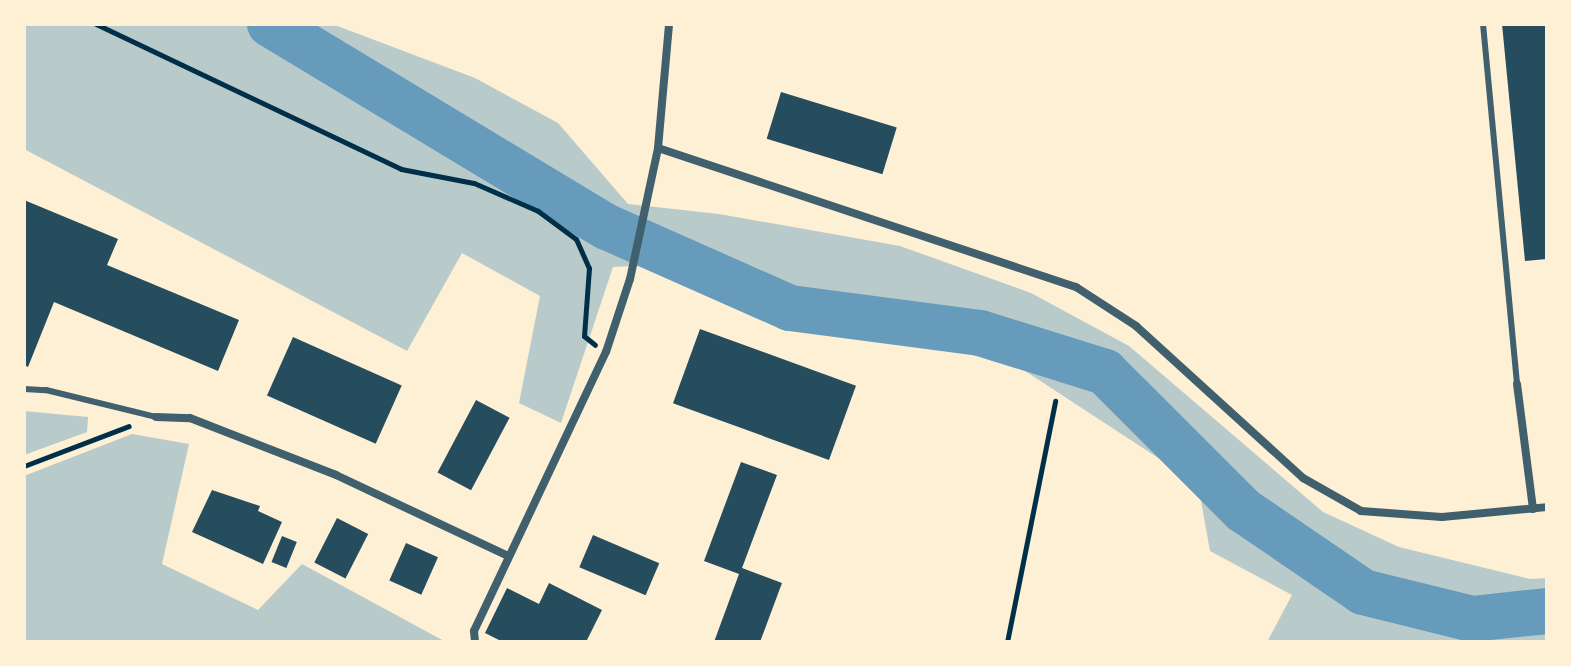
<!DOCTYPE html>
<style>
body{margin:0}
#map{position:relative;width:1571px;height:666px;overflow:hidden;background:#fdf0d5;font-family:Cabin,sans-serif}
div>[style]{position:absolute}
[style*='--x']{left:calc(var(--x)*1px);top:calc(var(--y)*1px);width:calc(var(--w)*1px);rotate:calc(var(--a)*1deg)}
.green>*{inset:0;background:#b9caca}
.river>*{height:46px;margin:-23px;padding:0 23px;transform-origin:23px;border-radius:23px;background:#669bbc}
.building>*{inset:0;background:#264d5e;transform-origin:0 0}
.path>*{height:5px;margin:-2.5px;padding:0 2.5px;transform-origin:2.5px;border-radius:2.5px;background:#003049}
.service>*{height:6px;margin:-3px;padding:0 3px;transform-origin:3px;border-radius:3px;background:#3f606c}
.minor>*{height:8px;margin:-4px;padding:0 4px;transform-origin:4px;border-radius:4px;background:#3f606c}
span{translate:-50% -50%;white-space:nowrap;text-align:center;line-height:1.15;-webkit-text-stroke:8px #fdf0d5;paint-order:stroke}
.frame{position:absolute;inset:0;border:26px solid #fdf0d5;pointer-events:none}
</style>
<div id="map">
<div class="green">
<i style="clip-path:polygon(24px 24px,332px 24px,475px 78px,558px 123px,628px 204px,719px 214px,900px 246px,1031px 293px,1129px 346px,1323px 512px,1399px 547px,1530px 579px,1547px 578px,1547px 642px,1267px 642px,1292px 595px,1210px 551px,1198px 484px,1007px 359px,843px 335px,770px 312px,653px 265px,613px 267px,561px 423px,519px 403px,540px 296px,462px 253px,407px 351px,24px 149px)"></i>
<i style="clip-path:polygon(24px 411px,88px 417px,87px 432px,24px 455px)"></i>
<i style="clip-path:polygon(132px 434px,189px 444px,162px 564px,258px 610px,302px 564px,446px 642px,24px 642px,24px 476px)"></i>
</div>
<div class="river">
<i style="--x:270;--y:24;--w:393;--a:31.1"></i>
<i style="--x:607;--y:227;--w:200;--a:23.9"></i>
<i style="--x:790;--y:308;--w:192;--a:7.5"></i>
<i style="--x:980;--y:333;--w:131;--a:17.3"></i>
<i style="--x:1105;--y:372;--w:195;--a:45"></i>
<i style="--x:1243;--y:510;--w:145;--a:34.3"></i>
<i style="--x:1363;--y:592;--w:112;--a:13.9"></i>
<i style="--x:1472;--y:619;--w:75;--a:-6.1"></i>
</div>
<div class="building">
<i style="clip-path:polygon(1502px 24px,1547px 24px,1547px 259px,1525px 261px)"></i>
<i style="left:781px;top:92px;width:121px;height:49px;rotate:17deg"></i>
<i style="clip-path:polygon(24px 200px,118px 239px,107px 265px,239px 320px,218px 371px,54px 302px,28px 367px,24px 365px)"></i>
<i style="left:700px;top:329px;width:166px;height:79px;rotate:20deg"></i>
<i style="left:293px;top:337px;width:119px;height:64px;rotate:24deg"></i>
<i style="left:476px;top:400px;width:38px;height:82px;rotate:28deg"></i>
<i style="clip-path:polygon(741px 462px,777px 475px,742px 568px,782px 583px,760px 642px,714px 642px,739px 574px,704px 561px)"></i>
<i style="clip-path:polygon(212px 490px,260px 506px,258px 511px,282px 522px,263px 564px,192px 532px)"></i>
<i style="left:337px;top:518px;width:35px;height:50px;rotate:27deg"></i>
<i style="left:593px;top:535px;width:72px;height:35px;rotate:23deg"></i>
<i style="left:282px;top:536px;width:16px;height:28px;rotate:22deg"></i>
<i style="left:406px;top:543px;width:35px;height:41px;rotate:24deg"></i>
<i style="clip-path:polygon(549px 583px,602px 610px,586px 642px,503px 642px,485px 633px,507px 588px,539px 604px)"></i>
</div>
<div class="path">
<i style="--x:96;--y:24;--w:338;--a:25.4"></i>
<i style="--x:401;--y:169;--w:74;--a:10.9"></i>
<i style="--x:474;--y:183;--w:70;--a:23.6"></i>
<i style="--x:538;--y:211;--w:47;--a:36.4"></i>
<i style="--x:576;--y:239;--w:32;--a:66"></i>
<i style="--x:589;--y:268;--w:68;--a:94.2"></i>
<i style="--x:584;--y:336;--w:14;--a:39"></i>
<i style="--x:24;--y:466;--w:112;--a:-20.9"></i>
<i style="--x:1007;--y:642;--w:246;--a:-78.7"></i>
</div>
<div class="service">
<i style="--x:1483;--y:24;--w:362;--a:84.6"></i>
<i style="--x:24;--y:389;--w:22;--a:3"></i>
<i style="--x:46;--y:390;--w:113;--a:13.8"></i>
</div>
<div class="minor">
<i style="--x:658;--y:148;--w:441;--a:18.4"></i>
<i style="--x:1076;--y:287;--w:72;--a:33"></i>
<i style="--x:1136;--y:326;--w:226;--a:42.3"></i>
<i style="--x:1303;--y:478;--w:67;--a:29.6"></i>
<i style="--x:1361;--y:511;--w:81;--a:4.2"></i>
<i style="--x:1442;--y:517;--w:105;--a:-5.4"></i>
<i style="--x:1517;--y:384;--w:126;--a:82.7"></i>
<i style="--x:156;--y:417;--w:34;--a:2"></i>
<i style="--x:190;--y:418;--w:157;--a:21.3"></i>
<i style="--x:336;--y:475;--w:190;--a:25.2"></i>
<i style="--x:475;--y:642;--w:11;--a:-95"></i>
<i style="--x:474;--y:631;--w:309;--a:-64.7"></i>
<i style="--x:606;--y:352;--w:77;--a:-71.8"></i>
<i style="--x:630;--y:279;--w:134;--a:-77.9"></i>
<i style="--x:658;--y:148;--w:124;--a:-84.9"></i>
</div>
<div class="frame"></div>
</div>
